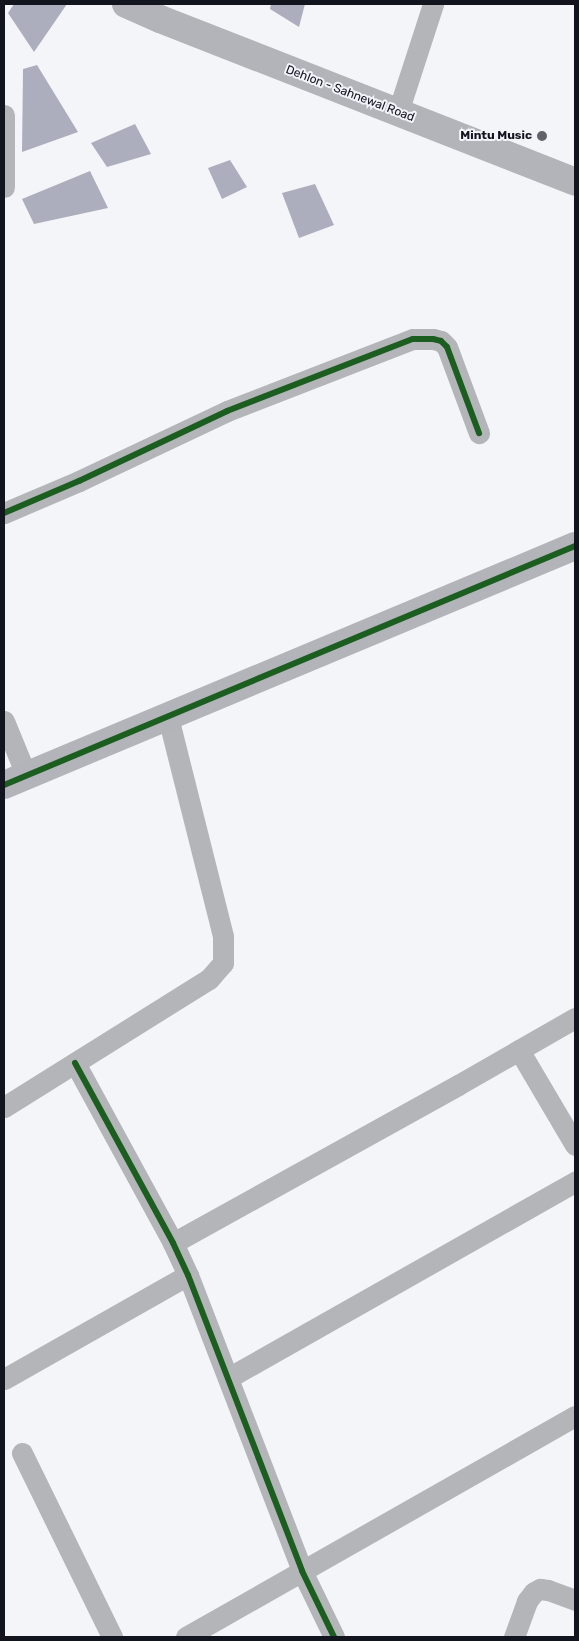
<!DOCTYPE html>
<style>
body{margin:0}
#map{position:relative;width:579px;height:1641px;overflow:hidden;background:#f4f5f9;font-family:Rubik,sans-serif}
div>[style]{position:absolute}
[style*='--x']{left:calc(var(--x)*1px);top:calc(var(--y)*1px);width:calc(var(--w)*1px);rotate:calc(var(--a)*1deg)}
.building>*{inset:0;background:#acaebe}
.street>*{height:21px;margin:-10.5px;padding:0 10.5px;transform-origin:10.5px;border-radius:10.5px;background:#b4b5b9}
.secondary>*{height:28px;margin:-14px;padding:0 14px;transform-origin:14px;border-radius:14px;background:#b3b4b9}
.cycleway>*{height:6px;margin:-3px;padding:0 3px;transform-origin:3px;border-radius:3px;background:#1b5e20}
.dots>*{width:14px;height:14px;translate:-50% -50%;box-sizing:border-box;border:2px solid #f3f4fa;border-radius:50%}
span{translate:-50% -50%;white-space:nowrap;text-align:center;line-height:1.15;-webkit-text-stroke:4px #f3f4fa;paint-order:stroke}
.street-label{font-size:12px;color:#12141e}
.poi-label{font-size:12px;color:#12141e;font-weight:700}
.right{translate:-100% -50%;text-align:right}
.frame{position:absolute;inset:0;border:5px solid #12141e;pointer-events:none}
</style>
<div id="map">
<div class="building">
<i style="clip-path:polygon(14px 4px,67px 4px,34px 52px,8px 13px)"></i>
<i style="clip-path:polygon(271px 4px,305px 4px,299px 27px,270px 9px)"></i>
<i style="clip-path:polygon(37px 65px,78px 132px,22px 152px,23px 69px)"></i>
<i style="clip-path:polygon(135px 124px,151px 154px,107px 167px,91px 143px)"></i>
<i style="clip-path:polygon(230px 160px,247px 187px,222px 199px,208px 168px)"></i>
<i style="clip-path:polygon(90px 171px,108px 208px,34px 224px,22px 199px)"></i>
<i style="clip-path:polygon(315px 184px,334px 225px,299px 238px,282px 193px)"></i>
</div>
<div class="street">
<i style="--x:398;--y:112;--w:114;--a:-72"></i>
<i style="--x:4;--y:115;--w:72;--a:90"></i>
<i style="--x:4;--y:513;--w:82;--a:-23.1"></i>
<i style="--x:79;--y:481;--w:164;--a:-25.3"></i>
<i style="--x:227;--y:411;--w:199;--a:-21.2"></i>
<i style="--x:413;--y:339;--w:20;--a:0"></i>
<i style="--x:433;--y:339;--w:8;--a:14"></i>
<i style="--x:441;--y:341;--w:8;--a:45"></i>
<i style="--x:447;--y:347;--w:92;--a:69.6"></i>
<i style="--x:4;--y:721;--w:61;--a:67.7"></i>
<i style="--x:519;--y:1050;--w:110;--a:59.5"></i>
<i style="--x:75;--y:1063;--w:205;--a:61.4"></i>
<i style="--x:173;--y:1243;--w:35;--a:65"></i>
<i style="--x:188;--y:1275;--w:317;--a:68.9"></i>
<i style="--x:302;--y:1571;--w:73;--a:64.1"></i>
<i style="--x:4;--y:1107;--w:242;--a:-32"></i>
<i style="--x:209;--y:979;--w:21;--a:-49"></i>
<i style="--x:223;--y:963;--w:27;--a:-90"></i>
<i style="--x:223;--y:936;--w:226;--a:-104.1"></i>
<i style="--x:173;--y:1243;--w:326;--a:-29"></i>
<i style="--x:458;--y:1085;--w:135;--a:-29.8"></i>
<i style="--x:228;--y:1378;--w:399;--a:-29.5"></i>
<i style="--x:4;--y:1379;--w:211;--a:-29.5"></i>
<i style="--x:22;--y:1453;--w:205;--a:63.9"></i>
<i style="--x:186;--y:1637;--w:447;--a:-29.6"></i>
<i style="--x:514;--y:1637;--w:38;--a:-70"></i>
<i style="--x:527;--y:1601;--w:11;--a:-52"></i>
<i style="--x:534;--y:1592;--w:7;--a:-27"></i>
<i style="--x:540;--y:1589;--w:8;--a:7"></i>
<i style="--x:548;--y:1590;--w:29;--a:20"></i>
</div>
<div class="secondary">
<i style="--x:126;--y:4;--w:37;--a:24"></i>
<i style="--x:160;--y:19;--w:446;--a:21.4"></i>
<i style="--x:4;--y:785;--w:619;--a:-22.71"></i>
</div>
<div class="cycleway">
<i style="--x:4;--y:513;--w:82;--a:-23.1"></i>
<i style="--x:79;--y:481;--w:164;--a:-25.3"></i>
<i style="--x:227;--y:411;--w:199;--a:-21.2"></i>
<i style="--x:413;--y:339;--w:20;--a:0"></i>
<i style="--x:433;--y:339;--w:8;--a:14"></i>
<i style="--x:441;--y:341;--w:8;--a:45"></i>
<i style="--x:447;--y:347;--w:92;--a:69.6"></i>
<i style="--x:4;--y:785;--w:619;--a:-22.71"></i>
<i style="--x:75;--y:1063;--w:205;--a:61.4"></i>
<i style="--x:173;--y:1243;--w:35;--a:65"></i>
<i style="--x:188;--y:1275;--w:317;--a:68.9"></i>
<i style="--x:302;--y:1571;--w:73;--a:64.1"></i>
</div>
<div class="dots">
<i style="left:542px;top:136px;background:#61636b"></i>
</div>
<div class="street-label">
<span style="left:350px;top:94px;rotate:21deg">Dehlon - Sahnewal Road</span>
</div>
<div class="poi-label">
<span class="right" style="left:532px;top:136px">Mintu Music</span>
</div>
<div class="frame"></div>
</div>
